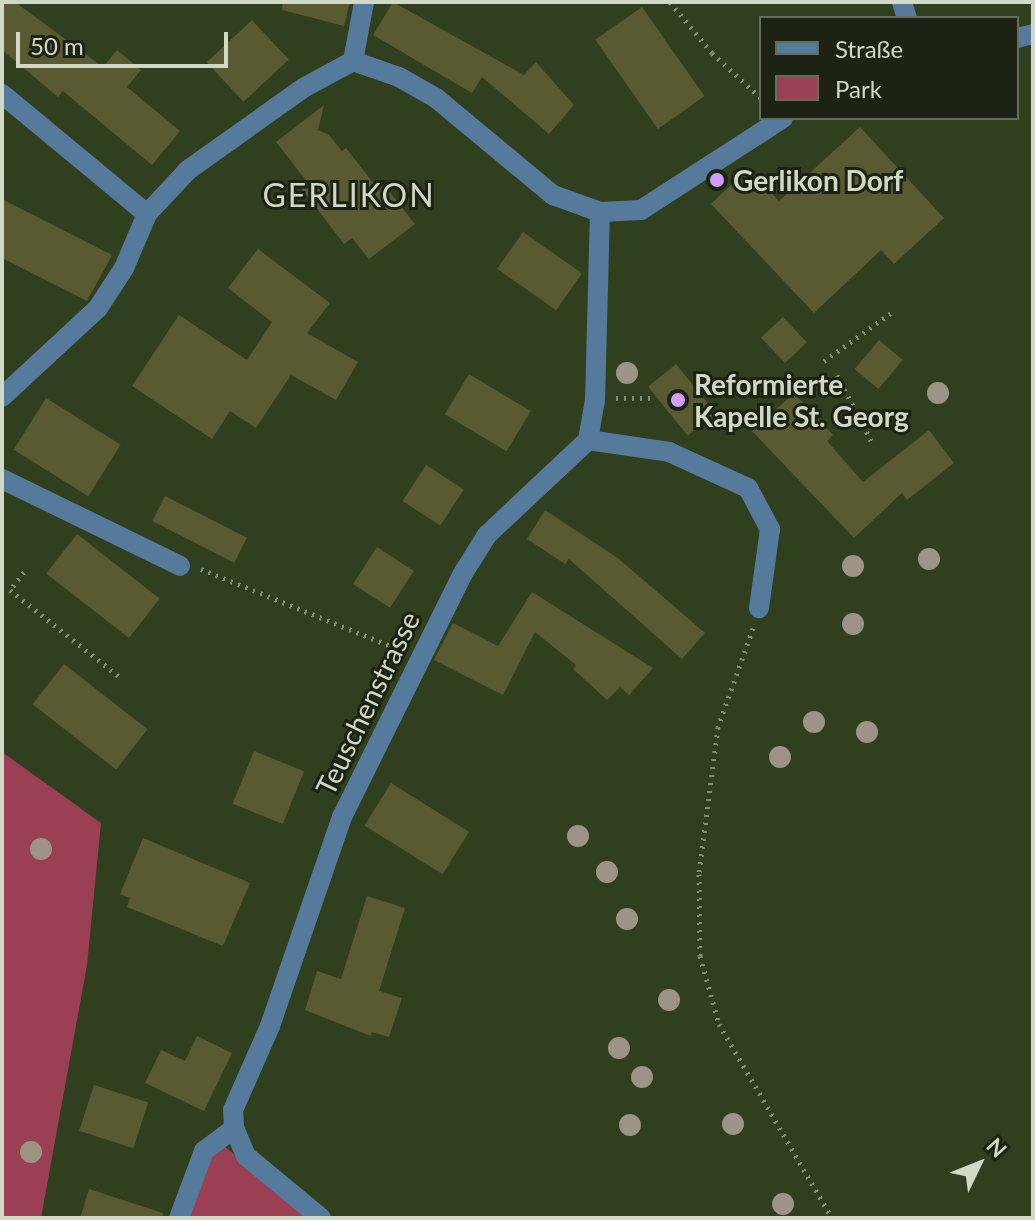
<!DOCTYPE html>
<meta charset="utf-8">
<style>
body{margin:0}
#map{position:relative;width:1035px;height:1220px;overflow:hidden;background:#303f1d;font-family:Lato,sans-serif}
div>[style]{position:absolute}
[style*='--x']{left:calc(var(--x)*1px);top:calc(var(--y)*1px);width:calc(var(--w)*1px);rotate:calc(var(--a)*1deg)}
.green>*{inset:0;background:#9a3f54}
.building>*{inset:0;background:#595932;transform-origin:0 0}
.path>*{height:5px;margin-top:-2.5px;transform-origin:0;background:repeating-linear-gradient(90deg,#828e73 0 2px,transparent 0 8px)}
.minor>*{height:20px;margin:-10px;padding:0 10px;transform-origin:10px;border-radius:10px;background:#567a9c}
.trees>*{width:22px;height:22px;margin:-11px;border-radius:50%;background:#9d9386}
.dots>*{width:22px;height:22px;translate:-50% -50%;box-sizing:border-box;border:4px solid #1c2314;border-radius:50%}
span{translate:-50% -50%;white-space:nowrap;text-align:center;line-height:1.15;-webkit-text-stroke:6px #1c2314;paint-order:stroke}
.poi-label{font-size:28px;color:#cfd9c5;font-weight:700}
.left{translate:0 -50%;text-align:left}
.street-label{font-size:28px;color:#cfd9c5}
.quarter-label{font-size:32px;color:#cfd9c5;letter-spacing:2px}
.frame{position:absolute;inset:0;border:4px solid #cfd9c5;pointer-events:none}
.legend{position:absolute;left:759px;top:16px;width:260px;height:104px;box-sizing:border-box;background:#1c2314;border:2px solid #646c5b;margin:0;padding:10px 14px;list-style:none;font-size:24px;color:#cfd9c5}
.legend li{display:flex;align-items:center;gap:16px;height:40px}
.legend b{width:40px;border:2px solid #646c5b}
.north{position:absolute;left:939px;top:1124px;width:80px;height:80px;-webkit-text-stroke:6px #1c2314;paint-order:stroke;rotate:47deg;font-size:22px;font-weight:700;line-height:32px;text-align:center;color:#cfd9c5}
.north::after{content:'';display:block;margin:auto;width:28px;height:36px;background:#cfd9c5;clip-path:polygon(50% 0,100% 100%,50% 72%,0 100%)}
.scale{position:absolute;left:16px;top:32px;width:212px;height:36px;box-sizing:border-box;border:4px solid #cfd9c5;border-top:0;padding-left:10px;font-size:24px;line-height:28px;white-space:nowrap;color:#cfd9c5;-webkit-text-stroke:6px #1c2314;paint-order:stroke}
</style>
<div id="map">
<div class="green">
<i style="clip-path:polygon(2px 752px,101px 823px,87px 965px,41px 1218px,2px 1218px)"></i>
<i style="clip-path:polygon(223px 1145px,311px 1218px,189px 1218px,206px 1164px)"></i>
</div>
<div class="building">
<i style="clip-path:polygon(2px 2px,15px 2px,103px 67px,117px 50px,141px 70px,127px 87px,180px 131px,152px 165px,63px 91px,58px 97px,2px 50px)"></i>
<i style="clip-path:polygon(283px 2px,350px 2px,344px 26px,282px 10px)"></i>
<i style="clip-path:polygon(393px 2px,524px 75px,536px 62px,574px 105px,549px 134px,482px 77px,472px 93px,373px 35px)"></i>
<i style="left:642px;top:7px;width:109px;height:57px;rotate:55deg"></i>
<i style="left:252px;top:20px;width:54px;height:62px;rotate:47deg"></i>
<i style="clip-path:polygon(324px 105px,318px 130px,329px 135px,342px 151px,346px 148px,374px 184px,380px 180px,415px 224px,369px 259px,352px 238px,344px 244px,298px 184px,305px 179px,276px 142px)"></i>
<i style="clip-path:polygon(860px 127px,944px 218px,894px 264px,881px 250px,814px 313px,711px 204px,748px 168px,779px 201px)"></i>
<i style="clip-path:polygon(2px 199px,112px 255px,87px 301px,2px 258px)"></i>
<i style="left:523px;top:232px;width:72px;height:45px;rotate:35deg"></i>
<i style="clip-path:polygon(258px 249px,330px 303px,307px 333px,358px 362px,336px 400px,291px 375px,256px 428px,230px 411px,212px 439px,132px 386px,179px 315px,247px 360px,272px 322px,228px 288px)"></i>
<i style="left:783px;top:317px;width:35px;height:30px;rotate:47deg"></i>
<i style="left:879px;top:340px;width:31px;height:38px;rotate:40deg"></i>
<i style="left:676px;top:364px;width:63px;height:36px;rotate:51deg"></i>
<i style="left:469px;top:374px;width:72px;height:47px;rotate:31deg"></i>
<i style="clip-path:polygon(794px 393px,833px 435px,827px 441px,863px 482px,929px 430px,954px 463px,907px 500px,902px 493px,854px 538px,752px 431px)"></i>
<i style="left:46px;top:398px;width:88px;height:61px;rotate:32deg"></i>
<i style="left:426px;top:465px;width:45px;height:43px;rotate:33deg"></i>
<i style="left:165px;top:496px;width:92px;height:28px;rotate:27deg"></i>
<i style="clip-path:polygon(545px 510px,619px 559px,705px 633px,682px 659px,569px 559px,565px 564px,527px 539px)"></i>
<i style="left:77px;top:534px;width:105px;height:50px;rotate:38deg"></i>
<i style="left:377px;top:547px;width:44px;height:44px;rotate:33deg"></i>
<i style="clip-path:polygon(532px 592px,653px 668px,629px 695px,620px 687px,607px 700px,573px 669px,576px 665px,535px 632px,503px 695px,434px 660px,453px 623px,498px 646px)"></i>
<i style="left:64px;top:664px;width:106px;height:51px;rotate:38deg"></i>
<i style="left:254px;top:751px;width:54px;height:57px;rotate:22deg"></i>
<i style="left:391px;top:783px;width:92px;height:50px;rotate:32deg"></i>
<i style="clip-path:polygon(143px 838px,250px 883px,223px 946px,127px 907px,130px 898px,120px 894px)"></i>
<i style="clip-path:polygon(367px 896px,405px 908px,379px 991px,402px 998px,389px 1037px,372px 1032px,371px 1036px,305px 1010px,317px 971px,341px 979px)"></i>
<i style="clip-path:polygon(197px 1036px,232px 1053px,204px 1111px,145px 1083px,161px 1050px,185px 1061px)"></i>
<i style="left:94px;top:1085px;width:57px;height:48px;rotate:18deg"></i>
<i style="clip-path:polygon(89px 1189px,163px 1213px,162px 1218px,80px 1218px)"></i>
</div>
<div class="path">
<i style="--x:670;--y:2;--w:66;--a:50.5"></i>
<i style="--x:712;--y:53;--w:67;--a:42.6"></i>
<i style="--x:824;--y:361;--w:82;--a:-35.6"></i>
<i style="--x:837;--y:375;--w:80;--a:62.5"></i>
<i style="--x:616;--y:398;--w:34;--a:0"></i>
<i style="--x:201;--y:569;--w:215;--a:22.1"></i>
<i style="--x:24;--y:572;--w:23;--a:128"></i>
<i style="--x:10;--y:590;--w:142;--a:38.4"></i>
<i style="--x:753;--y:628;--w:105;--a:109.5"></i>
<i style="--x:718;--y:727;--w:148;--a:97.4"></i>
<i style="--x:699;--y:874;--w:82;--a:89.3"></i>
<i style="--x:700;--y:956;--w:71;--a:74.4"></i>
<i style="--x:719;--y:1024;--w:225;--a:59.8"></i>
</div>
<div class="minor">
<i style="--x:902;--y:2;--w:17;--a:73"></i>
<i style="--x:1017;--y:38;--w:16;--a:-14"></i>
<i style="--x:353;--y:61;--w:49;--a:19.2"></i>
<i style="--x:399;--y:77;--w:43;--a:29.6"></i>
<i style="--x:436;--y:98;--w:152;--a:39.7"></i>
<i style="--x:553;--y:195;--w:50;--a:19.9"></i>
<i style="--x:600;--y:212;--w:41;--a:-2.8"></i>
<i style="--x:641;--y:210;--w:169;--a:-32.9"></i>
<i style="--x:353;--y:61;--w:60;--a:-79.4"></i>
<i style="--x:2;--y:94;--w:188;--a:39.6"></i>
<i style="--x:2;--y:397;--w:131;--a:-42.8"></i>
<i style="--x:98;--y:308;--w:48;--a:-57"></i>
<i style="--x:124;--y:268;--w:59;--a:-66.9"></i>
<i style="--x:147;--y:214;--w:60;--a:-47"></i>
<i style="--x:188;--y:170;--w:143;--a:-35.4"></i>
<i style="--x:305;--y:87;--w:55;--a:-28.4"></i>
<i style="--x:588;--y:440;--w:82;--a:8.4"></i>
<i style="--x:669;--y:452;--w:87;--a:24.5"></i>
<i style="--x:748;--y:488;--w:47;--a:61.8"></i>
<i style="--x:770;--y:529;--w:80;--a:97.9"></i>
<i style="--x:2;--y:479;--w:198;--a:26"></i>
<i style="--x:179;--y:1218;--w:72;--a:-69.5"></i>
<i style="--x:204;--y:1151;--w:38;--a:-37"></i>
<i style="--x:321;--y:1218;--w:97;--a:-140.4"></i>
<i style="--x:246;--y:1156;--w:30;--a:-113"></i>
<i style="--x:234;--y:1128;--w:18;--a:-93"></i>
<i style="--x:233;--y:1110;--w:92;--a:-66.2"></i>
<i style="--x:270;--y:1026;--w:221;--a:-71"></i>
<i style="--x:342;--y:817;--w:270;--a:-63.6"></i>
<i style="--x:462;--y:575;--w:47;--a:-58"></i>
<i style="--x:487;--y:535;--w:139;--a:-43.2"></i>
<i style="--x:588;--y:440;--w:40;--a:-80"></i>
<i style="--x:595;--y:401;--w:189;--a:-88.5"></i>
</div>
<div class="trees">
<i style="left:627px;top:373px"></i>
<i style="left:938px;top:393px"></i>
<i style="left:929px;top:559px"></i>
<i style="left:853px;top:566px"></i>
<i style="left:853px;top:624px"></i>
<i style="left:814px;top:722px"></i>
<i style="left:867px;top:732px"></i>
<i style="left:780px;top:757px"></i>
<i style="left:578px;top:836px"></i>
<i style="left:41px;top:849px"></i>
<i style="left:607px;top:872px"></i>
<i style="left:627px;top:919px"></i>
<i style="left:669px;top:1000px"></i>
<i style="left:619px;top:1048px"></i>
<i style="left:642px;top:1077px"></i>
<i style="left:733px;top:1124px"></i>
<i style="left:630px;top:1125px"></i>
<i style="left:31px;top:1152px"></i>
<i style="left:783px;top:1204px"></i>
</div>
<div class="dots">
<i style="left:717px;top:180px;background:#d29dfd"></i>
<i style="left:678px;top:400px;background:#d29dfd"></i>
</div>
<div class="poi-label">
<span class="left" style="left:733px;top:180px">Gerlikon Dorf</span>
<span class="left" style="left:694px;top:400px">Reformierte<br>Kapelle St. Georg</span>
</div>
<div class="street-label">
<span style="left:367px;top:703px;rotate:-64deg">Teuschenstrasse</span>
</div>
<div class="quarter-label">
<span style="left:349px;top:195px">GERLIKON</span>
</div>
<div class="frame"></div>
<ul class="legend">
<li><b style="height:10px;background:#567a9c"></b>Straße</li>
<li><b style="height:22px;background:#9a3f54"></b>Park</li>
</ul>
<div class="north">N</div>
<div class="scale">50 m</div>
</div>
